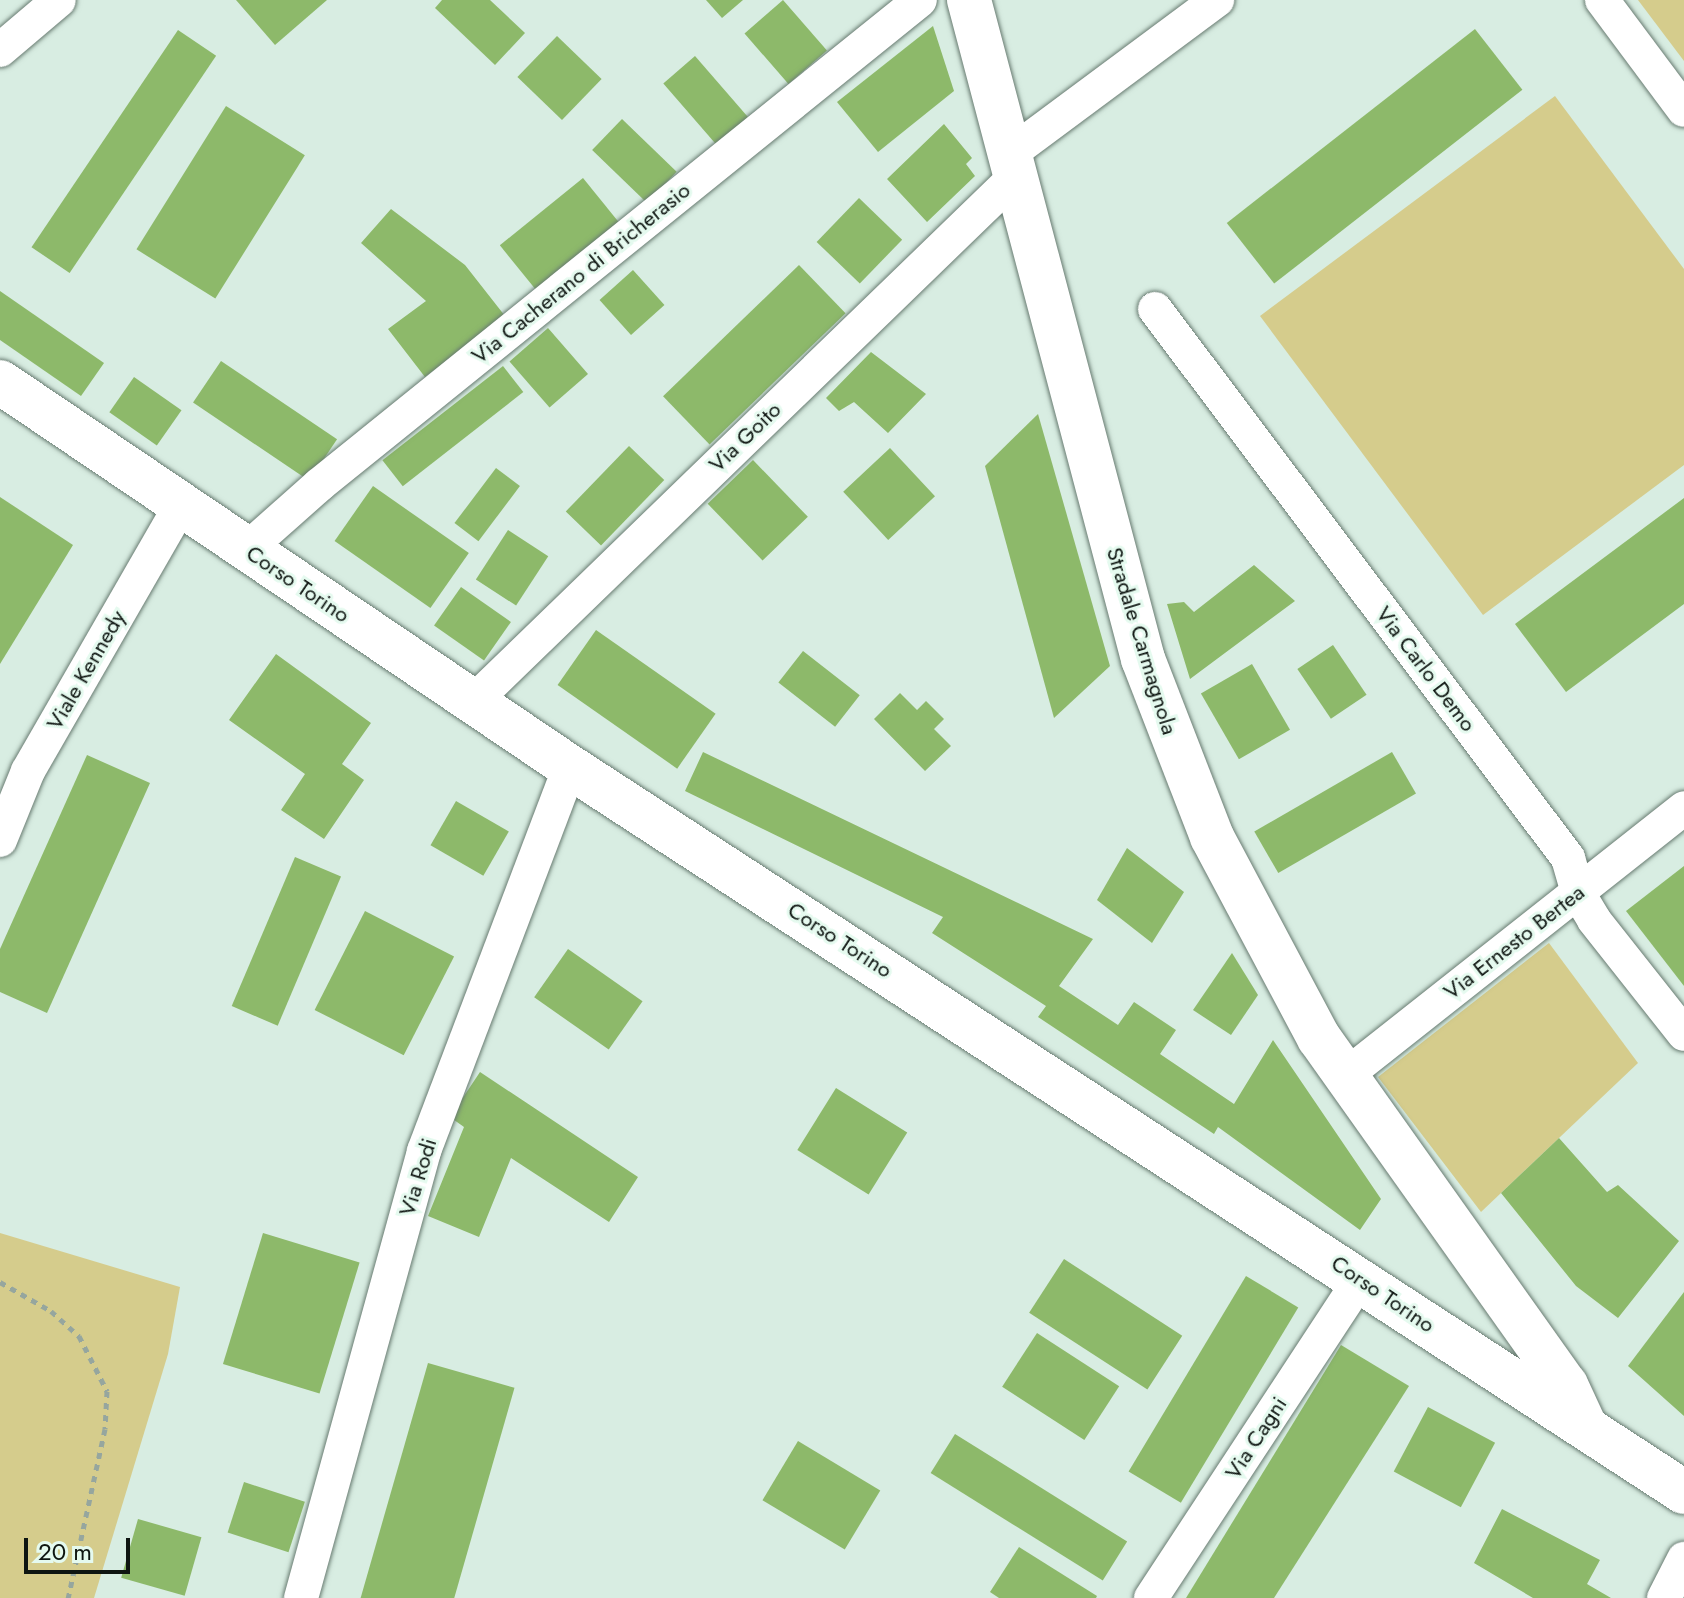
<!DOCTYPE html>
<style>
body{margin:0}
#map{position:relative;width:1684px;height:1598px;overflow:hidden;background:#d8ede2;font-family:Jost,sans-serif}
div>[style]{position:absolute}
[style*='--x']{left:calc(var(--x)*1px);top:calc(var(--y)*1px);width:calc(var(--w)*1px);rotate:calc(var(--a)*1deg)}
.green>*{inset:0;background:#d5cc8c}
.building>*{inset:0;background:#8db96a;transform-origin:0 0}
.path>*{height:5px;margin-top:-2.5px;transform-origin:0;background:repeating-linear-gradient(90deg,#96a69e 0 6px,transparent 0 12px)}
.roads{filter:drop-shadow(0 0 2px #687b71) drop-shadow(0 0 2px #687b71)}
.street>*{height:34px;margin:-17px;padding:0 17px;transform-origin:17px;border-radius:17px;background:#fff}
.secondary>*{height:44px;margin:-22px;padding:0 22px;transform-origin:22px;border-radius:22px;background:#fff}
span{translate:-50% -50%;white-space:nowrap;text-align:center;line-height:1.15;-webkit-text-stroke:6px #e5faef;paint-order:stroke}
.street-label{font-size:22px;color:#0e1511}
.scale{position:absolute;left:24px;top:1538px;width:106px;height:36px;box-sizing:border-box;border:4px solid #0e1511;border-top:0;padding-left:10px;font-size:24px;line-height:28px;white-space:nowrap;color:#0e1511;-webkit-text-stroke:6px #e5faef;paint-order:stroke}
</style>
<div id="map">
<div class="green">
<i style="clip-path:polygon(1638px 0,1684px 0,1684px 61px)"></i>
<i style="clip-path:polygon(1555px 96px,1684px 269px,1684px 465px,1483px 615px,1260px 316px)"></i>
<i style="clip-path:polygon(1549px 943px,1638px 1063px,1481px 1212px,1378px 1077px)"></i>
<i style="clip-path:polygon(0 1233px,180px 1287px,168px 1354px,94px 1598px,0 1598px)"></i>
</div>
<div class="building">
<i style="clip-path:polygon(236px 0,327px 0,275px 45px)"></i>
<i style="clip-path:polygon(442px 0,490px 0,525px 33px,495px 65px,435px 8px)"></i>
<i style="clip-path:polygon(706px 0,743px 0,722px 18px)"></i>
<i style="left:783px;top:0;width:67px;height:51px;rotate:49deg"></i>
<i style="clip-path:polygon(933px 26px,954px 91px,878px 152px,837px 102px)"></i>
<i style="left:1475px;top:29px;width:77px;height:315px;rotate:52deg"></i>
<i style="left:178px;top:30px;width:46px;height:262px;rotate:34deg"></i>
<i style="left:557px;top:36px;width:62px;height:57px;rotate:44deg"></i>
<i style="left:695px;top:56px;width:81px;height:42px;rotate:49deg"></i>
<i style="left:226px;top:106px;width:93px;height:169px;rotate:32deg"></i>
<i style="left:622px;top:119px;width:76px;height:43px;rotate:44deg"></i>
<i style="clip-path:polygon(944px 124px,972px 158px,966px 164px,975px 176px,927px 222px,887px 179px)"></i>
<i style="left:583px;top:178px;width:64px;height:107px;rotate:51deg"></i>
<i style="left:859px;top:198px;width:60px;height:61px;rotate:44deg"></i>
<i style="clip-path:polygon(391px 209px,465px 265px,505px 316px,425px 377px,388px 329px,426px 301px,361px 243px)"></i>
<i style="left:799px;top:265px;width:67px;height:189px;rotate:46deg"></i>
<i style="left:633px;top:270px;width:47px;height:45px;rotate:48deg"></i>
<i style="clip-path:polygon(0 291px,104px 363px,81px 396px,0 340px)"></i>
<i style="left:548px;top:328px;width:61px;height:51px;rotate:49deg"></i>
<i style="clip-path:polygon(871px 352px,926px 394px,888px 433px,854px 402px,839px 411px,826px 398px)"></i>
<i style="left:221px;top:361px;width:140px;height:50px;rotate:34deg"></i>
<i style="left:503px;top:366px;width:33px;height:153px;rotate:52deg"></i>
<i style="left:134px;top:377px;width:58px;height:43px;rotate:35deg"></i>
<i style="clip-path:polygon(1038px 414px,1110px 666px,1054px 718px,985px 466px)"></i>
<i style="left:629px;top:446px;width:49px;height:91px;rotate:44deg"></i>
<i style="left:890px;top:448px;width:66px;height:64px;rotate:47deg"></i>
<i style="left:753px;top:460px;width:79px;height:63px;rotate:46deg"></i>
<i style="left:496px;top:468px;width:30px;height:69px;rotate:37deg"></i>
<i style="left:373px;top:486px;width:117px;height:67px;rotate:35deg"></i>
<i style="clip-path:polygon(0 497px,73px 545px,0 664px)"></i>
<i style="clip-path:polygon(1684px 498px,1684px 604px,1566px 692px,1515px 624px)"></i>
<i style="left:508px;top:530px;width:48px;height:59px;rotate:33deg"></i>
<i style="clip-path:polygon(1254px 565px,1295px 601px,1190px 679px,1167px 604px,1184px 602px,1194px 612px)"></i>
<i style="left:461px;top:587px;width:61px;height:47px;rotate:35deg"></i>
<i style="left:596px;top:630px;width:146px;height:67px;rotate:35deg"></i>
<i style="left:1333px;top:645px;width:60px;height:43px;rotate:56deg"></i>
<i style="left:803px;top:651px;width:72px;height:40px;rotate:38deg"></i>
<i style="clip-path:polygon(276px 654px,371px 723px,342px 764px,364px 780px,324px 839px,281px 810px,305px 774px,229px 720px)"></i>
<i style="left:1252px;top:664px;width:76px;height:59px;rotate:60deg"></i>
<i style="clip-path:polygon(900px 693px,917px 710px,926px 701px,944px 719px,934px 729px,951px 746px,925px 771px,874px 719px)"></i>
<i style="clip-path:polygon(703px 752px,1093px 939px,1059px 986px,1118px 1025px,1134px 1002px,1176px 1030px,1160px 1054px,1234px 1104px,1273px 1040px,1381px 1199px,1360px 1230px,1218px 1127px,1214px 1134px,1038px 1017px,1046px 1006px,932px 933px,943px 917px,685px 791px)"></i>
<i style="left:1392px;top:752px;width:48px;height:159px;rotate:60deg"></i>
<i style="clip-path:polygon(87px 755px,150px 783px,47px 1013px,0 992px,0 949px)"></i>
<i style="left:456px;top:801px;width:61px;height:51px;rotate:30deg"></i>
<i style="clip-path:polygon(1127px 848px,1184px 892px,1152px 943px,1097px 900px)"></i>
<i style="left:295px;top:857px;width:50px;height:162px;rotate:23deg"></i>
<i style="clip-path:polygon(1684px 866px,1684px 986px,1626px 911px)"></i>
<i style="left:365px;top:911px;width:100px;height:111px;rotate:27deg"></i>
<i style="left:568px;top:949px;width:91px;height:59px;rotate:35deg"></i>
<i style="clip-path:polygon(1232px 953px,1258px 995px,1231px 1035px,1193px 1010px)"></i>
<i style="clip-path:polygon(480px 1072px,638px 1177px,609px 1222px,511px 1158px,479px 1237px,428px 1216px,464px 1127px,450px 1117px)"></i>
<i style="left:836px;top:1088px;width:84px;height:73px;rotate:32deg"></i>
<i style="clip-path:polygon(1559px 1138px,1607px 1192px,1618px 1185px,1679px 1241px,1618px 1318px,1576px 1286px,1501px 1193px)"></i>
<i style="left:263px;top:1233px;width:101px;height:137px;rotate:17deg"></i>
<i style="left:1064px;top:1259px;width:141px;height:64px;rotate:33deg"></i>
<i style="left:1246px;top:1276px;width:61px;height:228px;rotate:31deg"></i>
<i style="clip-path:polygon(1684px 1292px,1684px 1416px,1628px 1366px)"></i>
<i style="left:1037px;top:1333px;width:98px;height:64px;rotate:33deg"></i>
<i style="clip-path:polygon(1341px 1345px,1409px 1386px,1274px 1598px,1186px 1598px)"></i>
<i style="left:428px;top:1363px;width:90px;height:245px;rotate:16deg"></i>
<i style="left:1428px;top:1407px;width:76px;height:73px;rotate:28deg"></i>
<i style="left:955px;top:1434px;width:203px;height:46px;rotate:32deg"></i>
<i style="left:798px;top:1441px;width:96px;height:69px;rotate:31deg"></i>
<i style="left:244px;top:1482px;width:64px;height:53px;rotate:18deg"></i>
<i style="clip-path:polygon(1502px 1509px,1600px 1560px,1587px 1584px,1611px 1598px,1533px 1598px,1474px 1563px)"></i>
<i style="left:138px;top:1519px;width:66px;height:61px;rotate:16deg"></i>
<i style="clip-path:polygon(1019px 1547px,1097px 1596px,1096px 1598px,999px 1598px,990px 1592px)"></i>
</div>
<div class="path">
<i style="--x:0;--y:1282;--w:59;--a:29.6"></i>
<i style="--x:51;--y:1311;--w:38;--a:42"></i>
<i style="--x:79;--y:1336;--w:62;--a:63"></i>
<i style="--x:107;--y:1391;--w:38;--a:93"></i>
<i style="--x:105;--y:1429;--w:173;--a:102.3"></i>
</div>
<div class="roads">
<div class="street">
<i style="--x:1602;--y:0;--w:137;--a:53.3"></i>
<i style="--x:0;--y:50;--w:77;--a:-40.3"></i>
<i style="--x:1011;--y:153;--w:257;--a:-36.6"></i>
<i style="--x:1155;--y:309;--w:687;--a:53.05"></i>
<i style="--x:1568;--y:858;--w:36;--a:74"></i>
<i style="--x:1578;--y:893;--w:31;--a:59"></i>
<i style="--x:1594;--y:920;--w:145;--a:51.7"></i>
<i style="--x:247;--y:549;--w:96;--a:-41.6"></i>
<i style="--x:319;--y:485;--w:772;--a:-38.9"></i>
<i style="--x:474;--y:701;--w:756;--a:-44.09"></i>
<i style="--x:0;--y:840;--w:74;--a:-67.9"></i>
<i style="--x:28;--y:771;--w:307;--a:-60.1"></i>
<i style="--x:1345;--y:1076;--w:432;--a:-38.3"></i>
<i style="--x:301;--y:1598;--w:464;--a:-74.6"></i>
<i style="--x:424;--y:1151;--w:411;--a:-69.2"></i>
<i style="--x:1151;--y:1598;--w:383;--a:-56.7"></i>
<i style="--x:1664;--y:1598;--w:44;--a:-62.9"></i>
</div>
<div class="secondary">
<i style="--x:969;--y:0;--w:682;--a:75.21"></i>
<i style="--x:1143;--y:659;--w:191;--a:68.8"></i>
<i style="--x:1212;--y:837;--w:228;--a:62"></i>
<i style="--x:1319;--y:1038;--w:426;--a:54.6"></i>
<i style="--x:1566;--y:1385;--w:43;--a:65.2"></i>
<i style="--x:0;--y:382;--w:688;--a:34.04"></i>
<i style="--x:570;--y:767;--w:1329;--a:33.06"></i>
</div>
</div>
<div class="street-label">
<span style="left:581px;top:273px;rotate:-39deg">Via Cacherano di Bricherasio</span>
<span style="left:745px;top:437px;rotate:-44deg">Via Goito</span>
<span style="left:298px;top:584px;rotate:34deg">Corso Torino</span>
<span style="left:1142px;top:641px;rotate:73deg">Stradale Carmagnola</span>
<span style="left:1426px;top:669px;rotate:53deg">Via Carlo Demo</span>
<span style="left:86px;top:670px;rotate:-60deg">Viale Kennedy</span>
<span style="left:840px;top:940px;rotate:33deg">Corso Torino</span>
<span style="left:1514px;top:942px;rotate:-38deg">Via Ernesto Bertea</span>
<span style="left:418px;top:1177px;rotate:-73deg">Via Rodi</span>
<span style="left:1383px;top:1294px;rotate:34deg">Corso Torino</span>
<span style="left:1256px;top:1438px;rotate:-57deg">Via Cagni</span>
</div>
<div class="scale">20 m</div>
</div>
